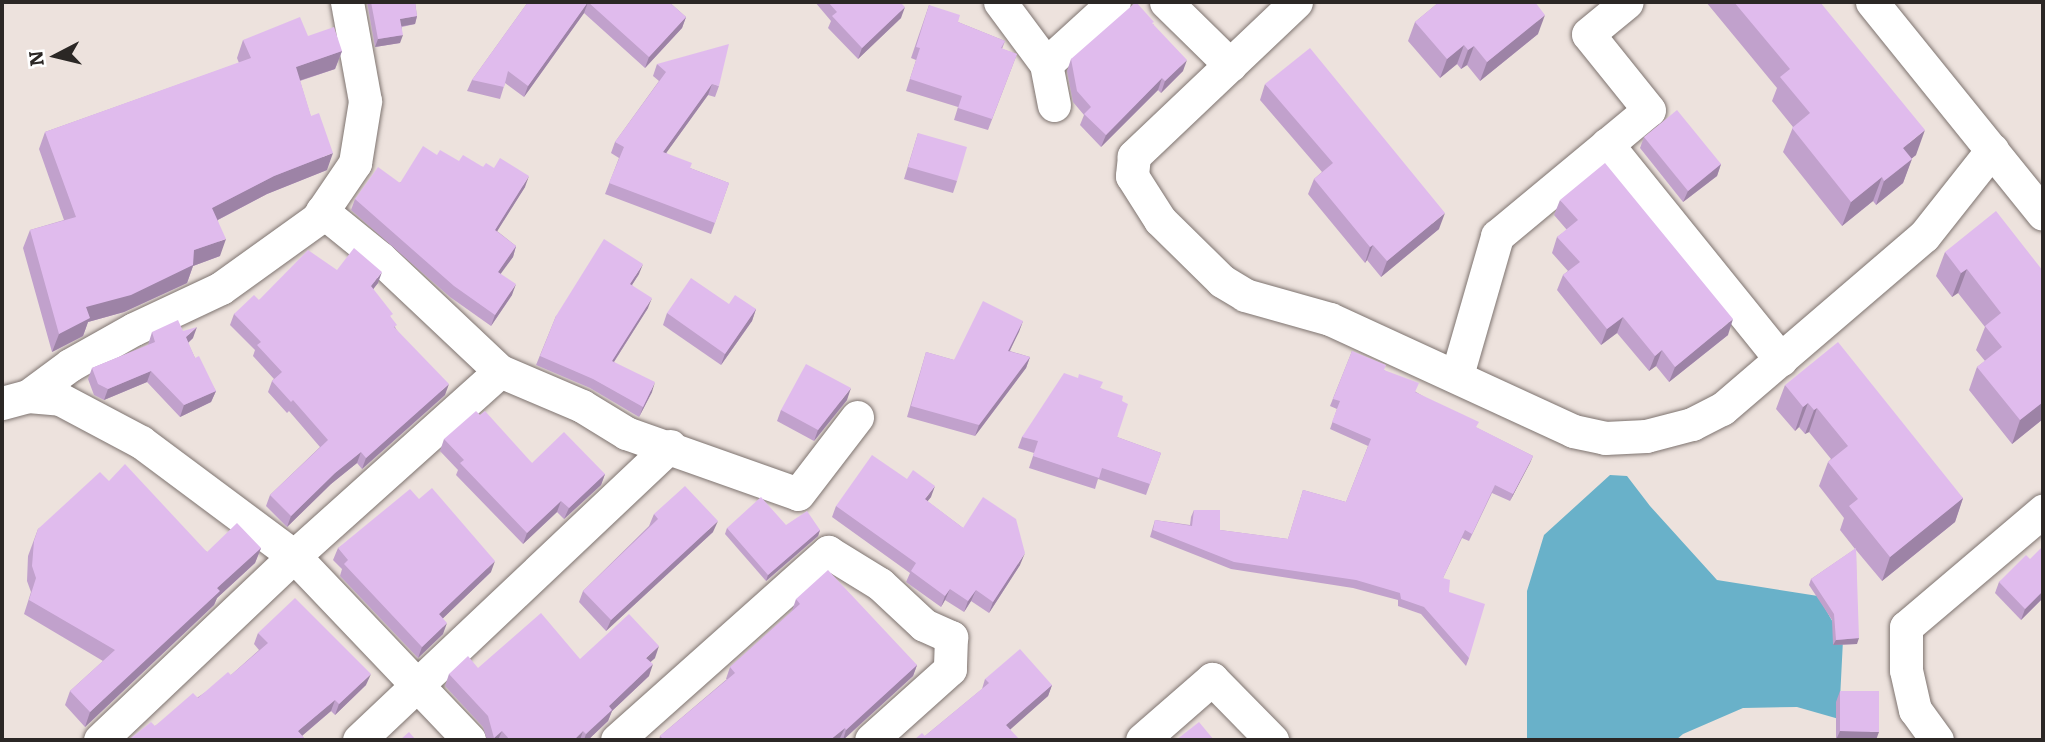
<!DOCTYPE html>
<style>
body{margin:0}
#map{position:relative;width:2045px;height:742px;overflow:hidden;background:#ede2dd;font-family:Literata,serif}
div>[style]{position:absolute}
.water>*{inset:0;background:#69b1c9}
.roads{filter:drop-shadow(0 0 2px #7e7470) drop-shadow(0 0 2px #7e7470)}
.minor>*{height:33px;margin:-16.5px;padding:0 16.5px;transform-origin:16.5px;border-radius:16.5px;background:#fff}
.wall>*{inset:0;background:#c1a1cc}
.shaded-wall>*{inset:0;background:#9d83a6}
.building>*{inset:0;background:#e0bbed}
span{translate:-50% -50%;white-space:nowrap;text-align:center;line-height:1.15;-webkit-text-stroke:7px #fff;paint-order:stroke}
.frame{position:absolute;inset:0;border:4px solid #2b2725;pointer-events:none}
.north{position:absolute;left:21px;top:21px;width:70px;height:70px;-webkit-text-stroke:5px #fff;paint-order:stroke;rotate:263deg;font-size:19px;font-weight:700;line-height:28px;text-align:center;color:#2b2725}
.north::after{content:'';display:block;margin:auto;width:24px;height:32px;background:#2b2725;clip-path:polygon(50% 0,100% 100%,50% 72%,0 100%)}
</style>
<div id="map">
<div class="water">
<i style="clip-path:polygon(1610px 475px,1627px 476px,1650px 506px,1717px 580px,1818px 596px,1843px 640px,1839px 719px,1797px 707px,1743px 708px,1683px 734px,1676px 740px,1527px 740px,1527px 591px,1544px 535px)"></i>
</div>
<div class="roads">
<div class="minor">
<i style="left:1000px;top:2px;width:77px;rotate:53.4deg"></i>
<i style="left:1166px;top:2px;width:90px;rotate:44.5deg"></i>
<i style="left:1296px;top:2px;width:224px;rotate:136.5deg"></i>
<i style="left:1134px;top:156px;width:20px;rotate:96deg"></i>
<i style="left:1132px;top:176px;width:52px;rotate:57.5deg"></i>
<i style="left:1160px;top:220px;width:87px;rotate:44.5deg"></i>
<i style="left:1222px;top:281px;width:27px;rotate:31deg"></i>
<i style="left:1245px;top:295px;width:88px;rotate:15.8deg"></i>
<i style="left:1330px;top:319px;width:268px;rotate:24.7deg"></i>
<i style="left:1573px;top:431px;width:33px;rotate:12deg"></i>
<i style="left:1605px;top:438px;width:41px;rotate:-2.8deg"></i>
<i style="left:1646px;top:436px;width:48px;rotate:-14.6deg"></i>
<i style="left:1692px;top:424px;width:34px;rotate:-27deg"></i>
<i style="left:1722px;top:409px;width:266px;rotate:-40.6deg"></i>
<i style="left:1924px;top:236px;width:110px;rotate:-51.7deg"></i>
<i style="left:1872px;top:2px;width:272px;rotate:51.1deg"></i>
<i style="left:1054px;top:105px;width:42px;rotate:-101deg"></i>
<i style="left:1046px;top:64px;width:92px;rotate:-42.4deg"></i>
<i style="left:1607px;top:144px;width:277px;rotate:51.1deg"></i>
<i style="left:322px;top:211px;width:75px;rotate:39deg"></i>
<i style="left:380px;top:258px;width:165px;rotate:43.3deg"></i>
<i style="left:500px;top:371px;width:89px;rotate:23.1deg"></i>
<i style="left:582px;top:406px;width:52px;rotate:31.5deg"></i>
<i style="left:626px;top:433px;width:182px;rotate:19.5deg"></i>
<i style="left:798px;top:494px;width:97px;rotate:-52.5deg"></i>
<i style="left:1457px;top:375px;width:145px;rotate:-73.9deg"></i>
<i style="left:1497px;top:236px;width:197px;rotate:-39.7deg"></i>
<i style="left:1649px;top:110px;width:97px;rotate:-128.8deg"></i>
<i style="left:1588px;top:34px;width:50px;rotate:-39.4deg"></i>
<i style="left:28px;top:396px;width:52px;rotate:-36.4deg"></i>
<i style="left:70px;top:365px;width:73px;rotate:-29.4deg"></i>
<i style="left:134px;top:329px;width:96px;rotate:-25.2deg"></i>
<i style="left:221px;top:288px;width:118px;rotate:-35.7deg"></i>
<i style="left:317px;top:219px;width:68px;rotate:-55.8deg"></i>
<i style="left:355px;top:163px;width:63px;rotate:-80.8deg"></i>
<i style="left:365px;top:101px;width:101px;rotate:-100.3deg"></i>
<i style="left:2px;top:403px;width:27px;rotate:-15deg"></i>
<i style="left:28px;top:396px;width:32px;rotate:5deg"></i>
<i style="left:60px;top:399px;width:92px;rotate:28deg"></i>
<i style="left:141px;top:442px;width:191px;rotate:36.7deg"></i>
<i style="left:294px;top:556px;width:254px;rotate:46.4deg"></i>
<i style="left:100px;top:740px;width:267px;rotate:-43.5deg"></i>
<i style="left:294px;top:556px;width:277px;rotate:-41.9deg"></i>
<i style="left:359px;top:740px;width:428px;rotate:-43.4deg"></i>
<i style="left:617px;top:740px;width:283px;rotate:-41.7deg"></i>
<i style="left:828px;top:552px;width:61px;rotate:31.6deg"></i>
<i style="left:880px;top:584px;width:60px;rotate:43deg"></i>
<i style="left:924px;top:625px;width:30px;rotate:24deg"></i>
<i style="left:951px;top:637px;width:32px;rotate:92deg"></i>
<i style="left:950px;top:669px;width:106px;rotate:138.1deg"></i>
<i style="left:1142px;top:740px;width:93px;rotate:-41.1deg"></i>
<i style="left:1212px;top:679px;width:86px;rotate:45.5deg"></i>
<i style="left:1937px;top:740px;width:37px;rotate:-126deg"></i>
<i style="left:1915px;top:710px;width:41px;rotate:-102.7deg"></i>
<i style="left:1906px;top:670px;width:43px;rotate:-90deg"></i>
<i style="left:1906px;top:627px;width:180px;rotate:-40.3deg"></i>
</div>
</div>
<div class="wall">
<i style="clip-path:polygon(367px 2px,415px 2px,417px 16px,415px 24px,402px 27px,400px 43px,375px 47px)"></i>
<i style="clip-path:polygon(528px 2px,669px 2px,686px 17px,682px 28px,645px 68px,584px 13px,524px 97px,505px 83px,500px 99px,467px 91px,472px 80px)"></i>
<i style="clip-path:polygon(815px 2px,900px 2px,901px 18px,858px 59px,828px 28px,831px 21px)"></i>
<i style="clip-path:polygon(1437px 2px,1535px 2px,1538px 34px,1480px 81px,1467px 65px,1461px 69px,1457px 64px,1440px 78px,1408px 41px,1415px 22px,1438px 3px)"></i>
<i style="clip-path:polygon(1706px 2px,1820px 2px,1916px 155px,1912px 158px,1903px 183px,1876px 205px,1873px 201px,1842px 226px,1783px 152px,1793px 127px,1772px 101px,1777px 88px)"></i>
<i style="clip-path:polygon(929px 5px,958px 22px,1005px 41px,1002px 49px,1017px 54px,988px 130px,954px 120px,958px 107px,906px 91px,916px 60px,911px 58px)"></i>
<i style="clip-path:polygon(1153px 24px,1183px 71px,1161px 93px,1158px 90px,1101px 147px,1080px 125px,1084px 115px,1073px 102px,1067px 71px,1071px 59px)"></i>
<i style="clip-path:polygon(308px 36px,342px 51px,335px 69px,300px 81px,327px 170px,267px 194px,218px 220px,220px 256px,193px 266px,187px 283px,124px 312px,88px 322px,83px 336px,52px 352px,23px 248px,30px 230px,64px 220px,39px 149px,45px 132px,239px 63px,237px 58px,243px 40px)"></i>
<i style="clip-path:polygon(657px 64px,719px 86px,715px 97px,708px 95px,666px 153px,690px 168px,729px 183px,711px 234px,605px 194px,619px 158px,611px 153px,615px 142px,659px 81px,653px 76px)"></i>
<i style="clip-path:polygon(1265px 84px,1439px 229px,1381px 277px,1367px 260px,1365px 263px,1308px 194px,1314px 179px,1322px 172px,1260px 100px)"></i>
<i style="clip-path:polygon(918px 133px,957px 181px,953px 193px,904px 179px)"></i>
<i style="clip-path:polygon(1644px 137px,1721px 164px,1717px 176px,1683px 202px,1640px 148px)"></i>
<i style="clip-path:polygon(459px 161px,483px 167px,525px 187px,497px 231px,516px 246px,513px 257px,500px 273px,512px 295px,491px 326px,450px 297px,351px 210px,355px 199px)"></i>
<i style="clip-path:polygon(1560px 200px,1728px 335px,1669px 382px,1656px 366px,1649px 371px,1617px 333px,1601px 345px,1557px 290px,1563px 275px,1568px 271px,1552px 253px,1557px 237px,1567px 230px,1554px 215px)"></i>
<i style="clip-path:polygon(1945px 252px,2043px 271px,2043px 419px,2012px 444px,1969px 390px,1977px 367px,1985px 361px,1976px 350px,1985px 327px,1958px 293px,1952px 297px,1936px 276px)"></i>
<i style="clip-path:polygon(337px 270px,378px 283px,373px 289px,391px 318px,396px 329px,445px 395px,362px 469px,357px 463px,331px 484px,287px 527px,266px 506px,270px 495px,320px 447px,289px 411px,287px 413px,268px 392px,272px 381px,274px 379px,253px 356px,255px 350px,230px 325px,234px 314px,259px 300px)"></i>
<i style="clip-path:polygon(639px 274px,632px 285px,648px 308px,614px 362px,652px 392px,639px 417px,590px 388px,536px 365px,556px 316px)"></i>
<i style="clip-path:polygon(729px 304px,756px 309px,752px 321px,721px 365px,663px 325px,667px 313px)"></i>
<i style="clip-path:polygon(1023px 321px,1010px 351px,1030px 357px,1026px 368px,975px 436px,907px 417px,926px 352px,954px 360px)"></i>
<i style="clip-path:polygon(183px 331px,193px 338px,188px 343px,195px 358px,216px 391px,211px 402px,180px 417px,147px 382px,104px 400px,94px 395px,88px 379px,92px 368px,148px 345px,152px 332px)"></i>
<i style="clip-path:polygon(1352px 351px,1384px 370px,1416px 392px,1477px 428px,1533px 456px,1510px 501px,1492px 493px,1469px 541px,1462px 538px,1443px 578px,1469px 658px,1466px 666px,1421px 614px,1398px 606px,1398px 600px,1353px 588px,1231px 569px,1150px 537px,1155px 520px,1190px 525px,1191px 517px,1194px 510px,1220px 530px,1288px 539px,1303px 490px,1346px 502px,1368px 446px,1330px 429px,1337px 409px,1330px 406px)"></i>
<i style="clip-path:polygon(1078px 378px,1100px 388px,1122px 401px,1117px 437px,1161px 453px,1146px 495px,1098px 479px,1095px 489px,1029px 468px,1034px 453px,1018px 448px,1022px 437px)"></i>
<i style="clip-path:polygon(1785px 385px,1963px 498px,1955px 522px,1882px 581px,1856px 550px,1857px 644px,1833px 645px,1832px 620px,1809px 585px,1811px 579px,1855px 549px,1840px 530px,1844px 518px,1819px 486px,1828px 462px,1831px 459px,1809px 432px,1805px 434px,1799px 427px,1795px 431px,1776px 409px)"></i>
<i style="clip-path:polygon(847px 400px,814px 441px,777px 421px,781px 410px)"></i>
<i style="clip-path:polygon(444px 439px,532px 463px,605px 474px,601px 485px,564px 519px,557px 512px,523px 544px,456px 475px,458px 470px,440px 451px)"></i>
<i style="clip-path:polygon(109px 481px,207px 552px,261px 548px,255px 563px,217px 598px,214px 605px,85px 727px,65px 705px,70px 691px,103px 661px,24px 614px,31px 592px,27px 581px,28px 556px,38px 529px)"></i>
<i style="clip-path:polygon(931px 497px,927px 501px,963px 528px,1020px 565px,989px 613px,971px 601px,964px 612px,945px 600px,941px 607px,906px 582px,910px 573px,832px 517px,836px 506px)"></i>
<i style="clip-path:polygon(419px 499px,491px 572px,443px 618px,443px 634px,418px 658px,340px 576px,342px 569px,333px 560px,338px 548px)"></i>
<i style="clip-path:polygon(654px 514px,713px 532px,606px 631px,579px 602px,583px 591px,649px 526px)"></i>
<i style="clip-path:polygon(786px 525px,820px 530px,818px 536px,766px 581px,725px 534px,727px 528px)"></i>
<i style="clip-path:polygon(2030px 559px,2043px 598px,2021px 620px,1995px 593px,1999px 582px)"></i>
<i style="clip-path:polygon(796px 599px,917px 665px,913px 676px,843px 740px,841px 739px,839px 740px,659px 740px,660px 736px,727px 679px,726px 679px,730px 667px,792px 611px)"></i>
<i style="clip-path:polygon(258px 633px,366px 685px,335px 715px,331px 711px,302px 736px,306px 740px,130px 740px,131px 738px,155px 726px,231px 675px,259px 650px,254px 644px)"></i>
<i style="clip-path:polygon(655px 658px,650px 662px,649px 676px,612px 711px,608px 721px,588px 740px,487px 740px,483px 727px,445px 686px,449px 674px,478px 668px,580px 659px)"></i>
<i style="clip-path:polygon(985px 679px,1052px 685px,1048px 696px,1010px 729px,925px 736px,982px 689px)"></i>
<i style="clip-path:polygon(1840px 691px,1876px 740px,1836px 740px,1836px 702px)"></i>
</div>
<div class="shaded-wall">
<i style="clip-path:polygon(588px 2px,584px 13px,524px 97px,528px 86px)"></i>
<i style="clip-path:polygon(905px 7px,901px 18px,858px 59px,862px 48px)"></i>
<i style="clip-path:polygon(1545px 15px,1538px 34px,1480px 81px,1487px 62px)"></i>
<i style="clip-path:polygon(417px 16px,415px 24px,397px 27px,400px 19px)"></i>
<i style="clip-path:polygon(686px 17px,682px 28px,645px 68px,649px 57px)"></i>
<i style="clip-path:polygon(403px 35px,400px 43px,375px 47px,378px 39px)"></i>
<i style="clip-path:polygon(1464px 45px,1457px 64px,1440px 78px,1447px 59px)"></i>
<i style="clip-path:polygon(1474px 46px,1467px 65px,1461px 69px,1468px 50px)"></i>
<i style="clip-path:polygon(342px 51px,335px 69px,289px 84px,296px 67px)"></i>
<i style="clip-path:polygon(1187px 60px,1183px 71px,1161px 93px,1165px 81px)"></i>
<i style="clip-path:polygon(1162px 78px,1158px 90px,1101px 147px,1106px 135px)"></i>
<i style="clip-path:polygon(712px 84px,708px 95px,659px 163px,663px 152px)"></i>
<i style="clip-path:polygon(1925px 130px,1916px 155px,1895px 172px,1903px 148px)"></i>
<i style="clip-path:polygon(333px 153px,327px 170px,267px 194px,206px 226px,212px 208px,274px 176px)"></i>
<i style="clip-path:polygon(1912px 159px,1903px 183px,1876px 205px,1884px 181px)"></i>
<i style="clip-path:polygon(1721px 164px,1717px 176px,1683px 202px,1688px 191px)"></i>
<i style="clip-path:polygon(529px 176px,525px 187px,491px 241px,495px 230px)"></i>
<i style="clip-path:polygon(1882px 177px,1873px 201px,1842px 226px,1851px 202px)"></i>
<i style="clip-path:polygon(1445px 213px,1439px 229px,1381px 277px,1387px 261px)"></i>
<i style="clip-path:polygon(226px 239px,220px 256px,193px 266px,187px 283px,124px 312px,88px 322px,83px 336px,52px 352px,59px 334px,86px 307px,194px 250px)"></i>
<i style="clip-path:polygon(1373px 245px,1367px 260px,1365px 263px,1370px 247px)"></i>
<i style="clip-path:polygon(516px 246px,513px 257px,494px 283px,498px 272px)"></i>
<i style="clip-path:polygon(643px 264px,639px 274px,626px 294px,630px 284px)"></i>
<i style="clip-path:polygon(1967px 269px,1958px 293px,1952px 297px,1961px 273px)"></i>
<i style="clip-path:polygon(382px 272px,378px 283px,367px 297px,371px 286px)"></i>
<i style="clip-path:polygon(516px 284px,512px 295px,491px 326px,495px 315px)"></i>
<i style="clip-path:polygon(652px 298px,648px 308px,608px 371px,612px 361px)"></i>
<i style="clip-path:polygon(756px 309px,752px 321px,721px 365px,725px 354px)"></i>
<i style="clip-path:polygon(1623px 317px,1617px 333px,1601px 345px,1607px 329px)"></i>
<i style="clip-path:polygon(1733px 319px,1728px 335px,1669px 382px,1675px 367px)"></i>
<i style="clip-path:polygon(1023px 321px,1019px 332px,1004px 362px,1008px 351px)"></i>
<i style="clip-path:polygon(197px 327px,193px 338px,181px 349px,186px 337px)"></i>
<i style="clip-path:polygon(1662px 350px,1656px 366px,1649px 371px,1655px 356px)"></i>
<i style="clip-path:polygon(1030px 357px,1026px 368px,975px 436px,979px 425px)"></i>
<i style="clip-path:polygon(151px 371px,147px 382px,104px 400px,108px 389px)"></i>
<i style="clip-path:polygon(655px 382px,652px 392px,639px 417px,643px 407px)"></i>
<i style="clip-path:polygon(449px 384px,445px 395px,362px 469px,366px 458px)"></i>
<i style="clip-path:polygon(851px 388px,847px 400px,814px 441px,818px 430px)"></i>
<i style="clip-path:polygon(216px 391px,211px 402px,180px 417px,184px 405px)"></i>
<i style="clip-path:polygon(2043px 402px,2043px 419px,2012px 444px,2020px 420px)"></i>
<i style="clip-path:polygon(1808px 403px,1799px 427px,1795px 431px,1803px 407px)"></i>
<i style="clip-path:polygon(1817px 408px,1809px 432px,1805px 434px,1814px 410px)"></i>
<i style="clip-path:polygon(361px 452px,357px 463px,331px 484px,287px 527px,291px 516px,335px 473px)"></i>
<i style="clip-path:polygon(1533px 456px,1530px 463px,1510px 501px,1513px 494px)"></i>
<i style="clip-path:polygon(605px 474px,601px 485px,564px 519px,569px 508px)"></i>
<i style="clip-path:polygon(935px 486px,931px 497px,920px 511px,925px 499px)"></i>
<i style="clip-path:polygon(1963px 498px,1955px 522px,1882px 581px,1890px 557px)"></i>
<i style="clip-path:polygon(561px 501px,557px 512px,523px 544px,527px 533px)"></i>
<i style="clip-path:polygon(718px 521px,713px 532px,606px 631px,611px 620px)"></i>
<i style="clip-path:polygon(820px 530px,818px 536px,766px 581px,768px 575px)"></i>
<i style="clip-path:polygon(261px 548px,255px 563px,217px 598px,214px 605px,85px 727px,90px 712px,217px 588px)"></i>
<i style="clip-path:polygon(1025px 553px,1020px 565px,989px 613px,993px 602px)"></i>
<i style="clip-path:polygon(495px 561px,491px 572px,435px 626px,439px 614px)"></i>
<i style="clip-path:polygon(950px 589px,945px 600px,941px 607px,945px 596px)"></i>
<i style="clip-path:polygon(976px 590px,971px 601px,964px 612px,968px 601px)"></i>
<i style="clip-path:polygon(2043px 591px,2043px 598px,2021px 620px,2025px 609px)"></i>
<i style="clip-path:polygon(447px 623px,443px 634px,418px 658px,422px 647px)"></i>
<i style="clip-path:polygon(1859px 638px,1857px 644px,1833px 645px,1836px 640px)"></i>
<i style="clip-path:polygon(659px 646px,655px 658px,642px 670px,646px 658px)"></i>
<i style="clip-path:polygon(653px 664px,649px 676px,612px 711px,608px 721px,588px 740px,584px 740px,586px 734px,609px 706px)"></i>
<i style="clip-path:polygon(917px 665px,913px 676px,843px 740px,846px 730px)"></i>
<i style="clip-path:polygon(371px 674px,366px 685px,335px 715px,339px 704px)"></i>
<i style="clip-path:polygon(1052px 685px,1048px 696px,1003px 736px,1006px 725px)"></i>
<i style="clip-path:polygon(335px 700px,331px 711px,297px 740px,298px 731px)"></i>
<i style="clip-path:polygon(845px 728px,839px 740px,830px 740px)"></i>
<i style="clip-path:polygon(502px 731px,498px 740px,493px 740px,494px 738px)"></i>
<i style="clip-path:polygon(583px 731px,580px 740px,574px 740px)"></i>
<i style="clip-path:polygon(1840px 731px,1879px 732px,1876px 740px,1836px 740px)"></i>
</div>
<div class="building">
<i style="clip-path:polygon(371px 2px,415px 2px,417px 16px,400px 19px,403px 35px,378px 39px)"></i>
<i style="clip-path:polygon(528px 2px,669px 2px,686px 17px,649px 57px,588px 2px,528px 86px,508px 71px,504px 87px,472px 80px)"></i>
<i style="clip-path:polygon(828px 2px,900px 2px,905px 7px,862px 48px,832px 16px,837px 12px)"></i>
<i style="clip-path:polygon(1136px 2px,1154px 22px,1152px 23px,1187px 60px,1165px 81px,1162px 78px,1106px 135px,1084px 114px,1091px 107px,1077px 91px,1071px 59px)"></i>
<i style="clip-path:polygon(1439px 2px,1535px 2px,1545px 15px,1487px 62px,1474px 46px,1468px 50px,1464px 45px,1447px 59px,1415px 22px)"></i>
<i style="clip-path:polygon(1734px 2px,1820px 2px,1925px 130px,1903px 148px,1912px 159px,1884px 181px,1882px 177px,1851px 202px,1792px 128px,1810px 113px,1780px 77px,1790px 69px)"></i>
<i style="clip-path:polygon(929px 5px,960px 15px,958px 22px,1005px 41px,1001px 48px,1017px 54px,992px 119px,958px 108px,962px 96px,910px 79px,920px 48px,916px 47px)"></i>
<i style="clip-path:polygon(300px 17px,308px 36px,334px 27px,342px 51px,296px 67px,311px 116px,319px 113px,333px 153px,274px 176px,212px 208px,226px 239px,194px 250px,193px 265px,131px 295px,86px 307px,90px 318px,59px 334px,30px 230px,76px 217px,45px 132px,251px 58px,243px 40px)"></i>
<i style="clip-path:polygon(729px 44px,719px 86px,712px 84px,663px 152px,692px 163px,690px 168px,729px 183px,715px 223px,609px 183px,624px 147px,615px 142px,666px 72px,657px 64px)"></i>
<i style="clip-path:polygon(1310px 48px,1445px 213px,1387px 261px,1373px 245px,1370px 247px,1314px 179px,1333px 163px,1265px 84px)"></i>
<i style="clip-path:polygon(1677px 110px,1721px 164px,1688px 191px,1644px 137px)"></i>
<i style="clip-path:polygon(918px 133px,967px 147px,957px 181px,908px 167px)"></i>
<i style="clip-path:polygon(423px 146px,437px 155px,440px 150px,459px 161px,463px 155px,483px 167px,486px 163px,494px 168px,500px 158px,529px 176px,495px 230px,516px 246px,498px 272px,516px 284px,495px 315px,454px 286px,355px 199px,378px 167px,400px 183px)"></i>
<i style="clip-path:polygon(1605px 163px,1733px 319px,1675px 367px,1662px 350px,1655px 356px,1623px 317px,1607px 329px,1563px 275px,1580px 262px,1557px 237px,1578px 220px,1560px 200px)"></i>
<i style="clip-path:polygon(1996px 211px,2043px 271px,2043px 402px,2020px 420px,1977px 367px,2002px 347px,1985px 326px,2001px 313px,1967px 269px,1961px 273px,1945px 252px)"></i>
<i style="clip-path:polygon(604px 239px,643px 264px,630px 284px,652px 298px,612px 361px,655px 382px,643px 407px,593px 379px,540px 356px,556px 316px)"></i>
<i style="clip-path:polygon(354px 248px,382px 272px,371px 286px,393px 314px,390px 316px,397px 325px,394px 327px,449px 384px,366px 458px,361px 452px,335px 473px,291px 516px,270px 495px,328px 440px,293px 400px,291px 402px,272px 381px,282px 372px,257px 345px,261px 342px,234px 314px,254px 295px,259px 300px,308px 250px,337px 270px)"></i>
<i style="clip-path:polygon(691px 278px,729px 304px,735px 295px,756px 309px,725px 354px,667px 313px)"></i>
<i style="clip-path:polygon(983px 301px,1023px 321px,1008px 351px,1030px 357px,979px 425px,911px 406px,926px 352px,954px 360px)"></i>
<i style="clip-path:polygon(178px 320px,183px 331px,197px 327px,186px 337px,195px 358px,199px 356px,216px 391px,184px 405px,151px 371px,108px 389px,98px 384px,92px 368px,155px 342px,152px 332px)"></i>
<i style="clip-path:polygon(1838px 342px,1963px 498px,1890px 557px,1849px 506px,1858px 499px,1828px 462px,1848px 446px,1817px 408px,1814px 410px,1808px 403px,1803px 407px,1785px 385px)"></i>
<i style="clip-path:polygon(1352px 351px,1386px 365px,1384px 370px,1419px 383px,1415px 392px,1479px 422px,1476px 427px,1533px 456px,1513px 494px,1495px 485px,1472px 534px,1465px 530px,1443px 578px,1450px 580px,1449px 592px,1485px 604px,1469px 658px,1424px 607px,1401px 599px,1400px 593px,1356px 580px,1234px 562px,1153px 530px,1155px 520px,1192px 526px,1194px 510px,1220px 510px,1220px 530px,1288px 539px,1303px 490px,1346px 502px,1371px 439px,1332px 422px,1340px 401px,1333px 399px)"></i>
<i style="clip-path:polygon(806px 364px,851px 388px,818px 430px,781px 410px)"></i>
<i style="clip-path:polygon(1064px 373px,1078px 378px,1079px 374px,1103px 382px,1100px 388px,1123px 396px,1122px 401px,1128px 404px,1117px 437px,1161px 453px,1150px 484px,1102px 468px,1099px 478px,1033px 456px,1038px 441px,1022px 437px)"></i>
<i style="clip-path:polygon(476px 411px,480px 415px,485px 411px,532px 463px,564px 432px,605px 474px,569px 508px,561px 501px,527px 533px,460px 463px,464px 460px,444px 439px)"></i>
<i style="clip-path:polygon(872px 455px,907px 479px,913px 470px,935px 486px,925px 499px,963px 528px,983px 497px,1016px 519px,1025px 553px,993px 602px,976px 590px,968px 601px,950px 589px,945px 596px,911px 571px,916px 563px,836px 506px)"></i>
<i style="clip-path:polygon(125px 464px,207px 552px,237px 523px,261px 548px,217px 588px,220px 591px,90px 712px,70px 691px,115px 650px,29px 600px,36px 578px,32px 566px,34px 541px,38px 529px,100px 472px,109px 481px)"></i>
<i style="clip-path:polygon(685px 486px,718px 521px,611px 620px,583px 591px,658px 519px,654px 514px)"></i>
<i style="clip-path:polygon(432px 488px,495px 561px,439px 614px,447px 623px,422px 647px,344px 564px,348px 560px,338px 548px,410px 489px,419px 499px)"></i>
<i style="clip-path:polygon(761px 497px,786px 525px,807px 511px,820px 530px,768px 575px,727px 528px)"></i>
<i style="clip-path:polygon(2043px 546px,2043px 591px,2025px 609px,1999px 582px,2026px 555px,2030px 559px)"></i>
<i style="clip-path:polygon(1856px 548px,1859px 638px,1836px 640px,1834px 614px,1811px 579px)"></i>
<i style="clip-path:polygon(828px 570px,917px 665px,846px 730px,845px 728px,830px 740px,664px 740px,660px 736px,735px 673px,730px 667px,800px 604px,796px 599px)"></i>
<i style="clip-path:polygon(295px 598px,371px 674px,339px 704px,335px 700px,298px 731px,306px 740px,133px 740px,131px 738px,151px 722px,155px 726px,193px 693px,198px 698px,228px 672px,231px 675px,268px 643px,258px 633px)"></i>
<i style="clip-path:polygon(541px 613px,580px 659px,629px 614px,659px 646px,646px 658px,653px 664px,609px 706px,612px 710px,586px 734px,583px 731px,574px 740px,510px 740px,502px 731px,494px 738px,488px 716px,449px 674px,468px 656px,478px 668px)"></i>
<i style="clip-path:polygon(1020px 649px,1052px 685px,1006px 725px,1020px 740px,914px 740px,922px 733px,925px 736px,989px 683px,985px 679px)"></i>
<i style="clip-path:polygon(1840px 691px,1879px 691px,1879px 732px,1840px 731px)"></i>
<i style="clip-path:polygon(1199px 722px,1214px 740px,1176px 740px)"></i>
<i style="clip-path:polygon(409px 732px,416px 740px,400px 740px)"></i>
</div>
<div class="frame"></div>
<div class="north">N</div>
</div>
